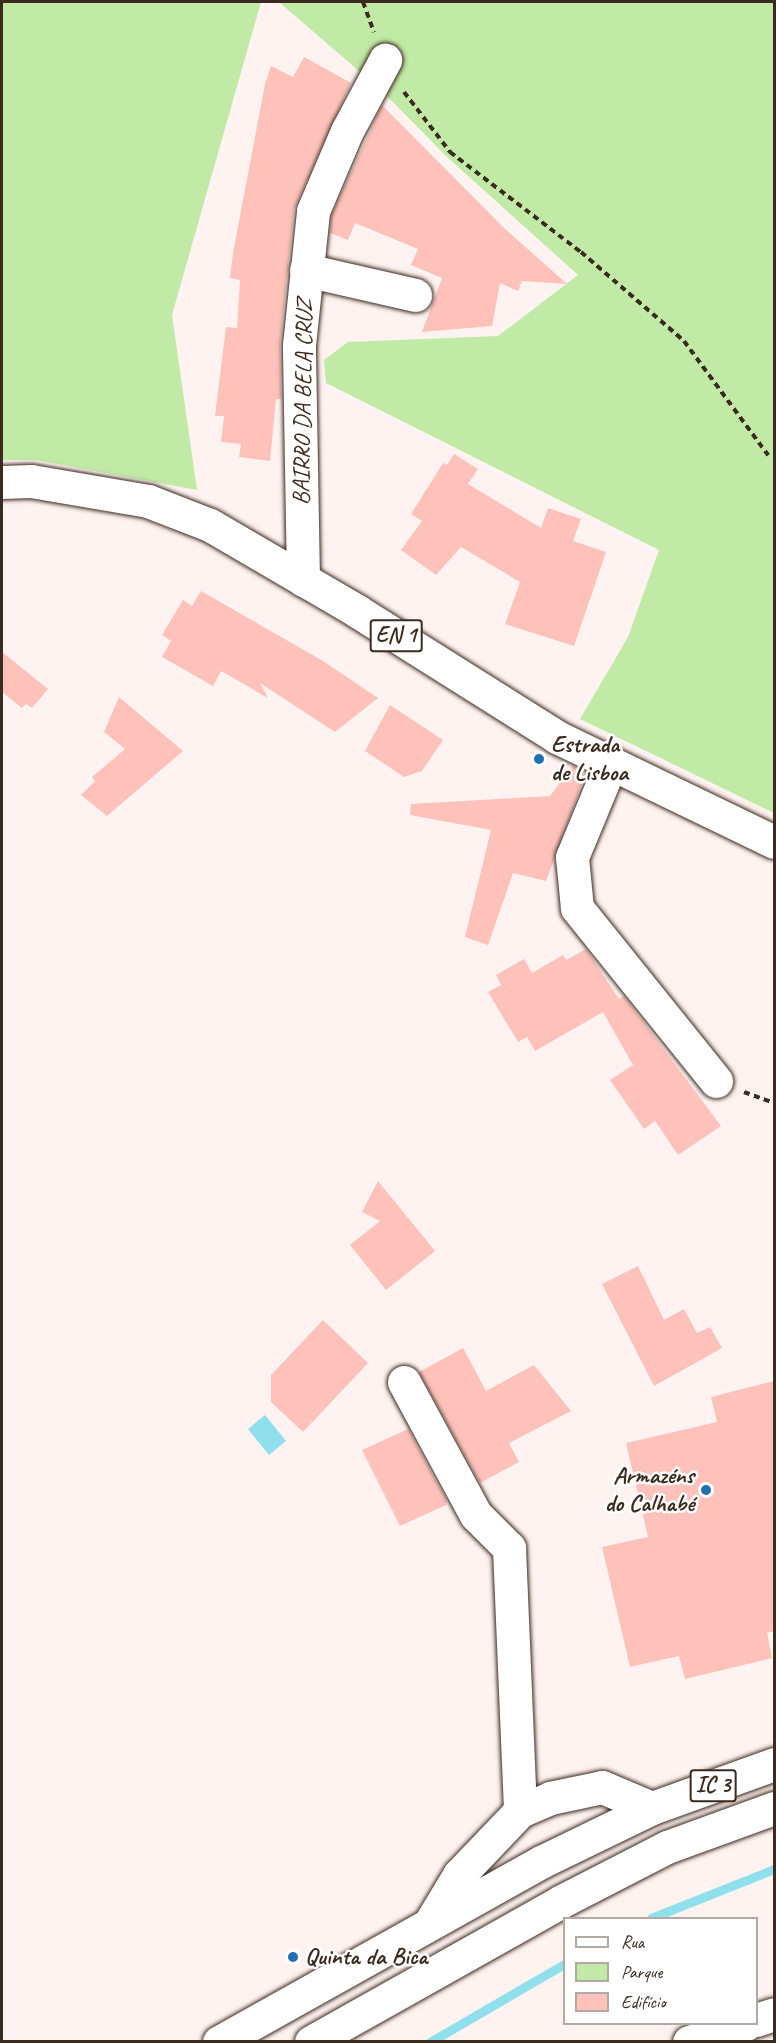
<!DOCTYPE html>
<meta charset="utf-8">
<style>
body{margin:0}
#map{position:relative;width:776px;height:2043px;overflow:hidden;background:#fff3f1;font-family:Caveat,sans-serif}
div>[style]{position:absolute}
.green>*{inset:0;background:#c0eaa6}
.water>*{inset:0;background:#8fdfec}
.stream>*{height:9px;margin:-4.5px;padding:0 4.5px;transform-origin:4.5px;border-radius:4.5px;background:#8fdfec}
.building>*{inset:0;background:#fec2bb}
.path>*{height:4px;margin-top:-2px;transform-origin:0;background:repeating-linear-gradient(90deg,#3b2a1e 0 6px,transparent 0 10.5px)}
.roads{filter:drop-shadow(0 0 2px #3b2a1e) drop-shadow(0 0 2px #3b2a1e)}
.minor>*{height:33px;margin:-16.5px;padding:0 16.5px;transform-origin:16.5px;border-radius:16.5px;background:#fff}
.major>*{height:33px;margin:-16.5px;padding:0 16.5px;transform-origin:16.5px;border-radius:16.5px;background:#fff}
.highway>*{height:33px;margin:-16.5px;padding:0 16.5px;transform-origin:16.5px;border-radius:16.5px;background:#fff}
.dots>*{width:16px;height:16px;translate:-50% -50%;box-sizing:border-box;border:3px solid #fff;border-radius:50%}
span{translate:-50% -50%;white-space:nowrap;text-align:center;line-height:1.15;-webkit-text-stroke:5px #fff;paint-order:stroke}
.shield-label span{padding:2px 4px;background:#fff;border:2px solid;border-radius:4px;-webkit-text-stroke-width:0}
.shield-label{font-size:22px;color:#3b2a1e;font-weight:700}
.street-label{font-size:24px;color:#3b2a1e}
.poi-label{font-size:24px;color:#3b2a1e;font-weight:700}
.left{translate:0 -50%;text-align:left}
.right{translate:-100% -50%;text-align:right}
.frame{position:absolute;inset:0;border:3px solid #3b2a1e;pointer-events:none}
.legend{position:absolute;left:563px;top:1917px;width:195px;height:108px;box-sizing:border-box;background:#fff;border:2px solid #b1aaa5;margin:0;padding:8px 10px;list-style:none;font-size:18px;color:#3b2a1e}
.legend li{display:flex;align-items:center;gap:12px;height:30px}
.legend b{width:30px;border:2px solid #b1aaa5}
</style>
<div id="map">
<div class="green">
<i style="clip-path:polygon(2px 2px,261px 2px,172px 315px,197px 490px,36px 460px,2px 460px)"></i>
<i style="clip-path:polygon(279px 2px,774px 2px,774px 813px,580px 719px,628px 637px,659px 550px,326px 383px,324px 360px,348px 342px,498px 336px,578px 275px,446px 156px,381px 90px)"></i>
</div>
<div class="water">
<i style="clip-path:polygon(265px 1415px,286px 1441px,269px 1455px,248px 1429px)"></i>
</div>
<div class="stream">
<i style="left:651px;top:1918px;width:132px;rotate:-21.7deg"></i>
<i style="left:430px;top:2042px;width:155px;rotate:-30.2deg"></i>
</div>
<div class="building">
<i style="clip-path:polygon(304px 57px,351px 83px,294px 209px,280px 343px,281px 399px,276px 399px,270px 461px,239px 457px,241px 444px,221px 442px,224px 416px,215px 416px,226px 327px,237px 328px,240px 280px,230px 278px,233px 253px,265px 84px,271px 66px,293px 77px)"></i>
<i style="clip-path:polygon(382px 105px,504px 228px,567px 284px,522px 281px,518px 291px,500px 283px,492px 326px,422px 332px,442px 278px,411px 265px,418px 249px,355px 223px,348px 240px,330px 233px,331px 216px)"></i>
<i style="clip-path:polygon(454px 454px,478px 469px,468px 484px,541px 528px,548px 508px,581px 519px,573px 541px,606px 552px,574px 646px,505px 624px,520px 582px,461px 547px,436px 575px,401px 550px,422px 521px,411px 514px,443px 463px,447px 465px)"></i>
<i style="clip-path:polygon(201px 591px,323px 661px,378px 698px,335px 732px,260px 683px,268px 698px,221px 671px,213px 686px,162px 657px,171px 641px,162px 635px,183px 600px,192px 606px)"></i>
<i style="clip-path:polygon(2px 652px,48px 689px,32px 708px,26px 704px,22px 708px,2px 692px)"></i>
<i style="clip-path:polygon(119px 697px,183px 751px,107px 816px,81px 795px,95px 781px,92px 777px,125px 749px,104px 732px)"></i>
<i style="clip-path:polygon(390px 705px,443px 740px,422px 771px,404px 777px,365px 751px)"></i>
<i style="clip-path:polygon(573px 766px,586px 772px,546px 881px,513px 873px,488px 945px,465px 937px,491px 830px,410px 815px,411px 804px,550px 796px)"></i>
<i style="clip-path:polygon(586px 949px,619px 999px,624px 996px,721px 1126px,678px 1155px,655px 1121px,644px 1129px,610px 1080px,633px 1065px,603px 1012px,535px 1051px,527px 1037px,518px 1042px,488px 992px,501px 985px,496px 975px,524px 959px,532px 973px,563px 955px,566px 960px)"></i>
<i style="clip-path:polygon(378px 1181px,435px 1251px,386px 1290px,350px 1245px,380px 1221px,362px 1212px)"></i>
<i style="clip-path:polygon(638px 1266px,664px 1320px,684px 1309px,697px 1333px,710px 1327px,722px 1348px,654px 1386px,602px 1284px)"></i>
<i style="clip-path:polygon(323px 1320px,368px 1363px,303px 1432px,271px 1402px,271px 1375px)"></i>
<i style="clip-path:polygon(463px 1348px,486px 1391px,534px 1365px,571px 1411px,509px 1443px,519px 1462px,480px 1483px,419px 1372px)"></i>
<i style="clip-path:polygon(774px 1381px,774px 1631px,767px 1633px,772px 1658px,685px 1679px,679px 1656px,630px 1667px,602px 1547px,648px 1537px,626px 1443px,717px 1422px,711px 1397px)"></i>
<i style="clip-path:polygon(408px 1429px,447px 1501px,446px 1505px,400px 1526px,362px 1450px)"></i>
</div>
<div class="path">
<i style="left:363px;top:2px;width:32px;rotate:70deg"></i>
<i style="left:404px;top:92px;width:76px;rotate:52.5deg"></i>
<i style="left:450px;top:152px;width:165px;rotate:37.4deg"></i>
<i style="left:581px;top:252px;width:136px;rotate:40.8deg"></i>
<i style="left:684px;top:341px;width:142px;rotate:53.6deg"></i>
<i style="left:744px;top:1092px;width:32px;rotate:20deg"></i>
</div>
<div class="roads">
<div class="minor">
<i style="left:306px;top:270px;width:112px;rotate:12.9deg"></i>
<i style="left:303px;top:580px;width:235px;rotate:-91deg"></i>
<i style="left:299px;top:345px;width:135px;rotate:-84deg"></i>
<i style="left:313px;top:211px;width:87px;rotate:-67deg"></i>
<i style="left:347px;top:131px;width:81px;rotate:-61.8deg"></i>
<i style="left:611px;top:763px;width:102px;rotate:112.5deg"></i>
<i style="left:572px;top:857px;width:51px;rotate:84.4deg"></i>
<i style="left:577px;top:908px;width:222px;rotate:51.2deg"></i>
<i style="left:404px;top:1382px;width:151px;rotate:61.6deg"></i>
<i style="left:476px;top:1515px;width:47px;rotate:45deg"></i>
<i style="left:509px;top:1548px;width:263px;rotate:87.6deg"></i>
<i style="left:430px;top:1923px;width:56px;rotate:-58.9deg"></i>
<i style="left:459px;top:1875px;width:88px;rotate:-46.4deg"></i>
<i style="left:520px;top:1811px;width:33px;rotate:-23deg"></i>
<i style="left:550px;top:1798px;width:53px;rotate:-11.9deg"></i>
<i style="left:602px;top:1787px;width:54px;rotate:22.8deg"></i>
<i style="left:756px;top:2020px;width:19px;rotate:-18deg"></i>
<i style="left:689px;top:2042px;width:60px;rotate:-17.5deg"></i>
</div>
<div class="major">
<i style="left:2px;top:482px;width:29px;rotate:-2deg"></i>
<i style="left:31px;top:481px;width:119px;rotate:9.7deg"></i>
<i style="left:148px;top:501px;width:66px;rotate:21.2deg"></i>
<i style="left:210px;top:525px;width:170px;rotate:30.3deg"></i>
<i style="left:357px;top:611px;width:236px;rotate:32.2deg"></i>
<i style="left:557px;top:737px;width:241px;rotate:25.8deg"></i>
</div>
<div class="highway">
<i style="left:219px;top:2042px;width:369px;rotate:-29.2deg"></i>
<i style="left:541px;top:1862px;width:123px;rotate:-25.9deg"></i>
<i style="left:652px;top:1808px;width:130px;rotate:-19.8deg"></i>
<i style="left:311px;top:2042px;width:286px;rotate:-29.3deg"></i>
<i style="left:560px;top:1902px;width:120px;rotate:-27.2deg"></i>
<i style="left:667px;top:1847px;width:114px;rotate:-20deg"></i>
</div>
</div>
<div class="dots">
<i style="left:539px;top:759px;background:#1f6fb2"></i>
<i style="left:706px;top:1490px;background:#1f6fb2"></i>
<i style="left:293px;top:1957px;background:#1f6fb2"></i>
</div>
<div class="shield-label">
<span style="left:396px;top:636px">EN 1</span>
<span style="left:713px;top:1786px">IC 3</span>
</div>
<div class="street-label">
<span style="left:303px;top:402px;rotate:-89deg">BAIRRO DA BELA CRUZ</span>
</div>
<div class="poi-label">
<span class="left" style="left:551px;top:759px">Estrada<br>de Lisboa</span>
<span class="right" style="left:694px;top:1490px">Armazéns<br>do Calhabé</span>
<span class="left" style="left:305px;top:1957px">Quinta da Bica</span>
</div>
<div class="frame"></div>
<ul class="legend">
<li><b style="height:8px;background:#fff"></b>Rua</li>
<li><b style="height:16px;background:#c0eaa6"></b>Parque</li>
<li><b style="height:16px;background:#fec2bb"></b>Edifício</li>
</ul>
</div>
